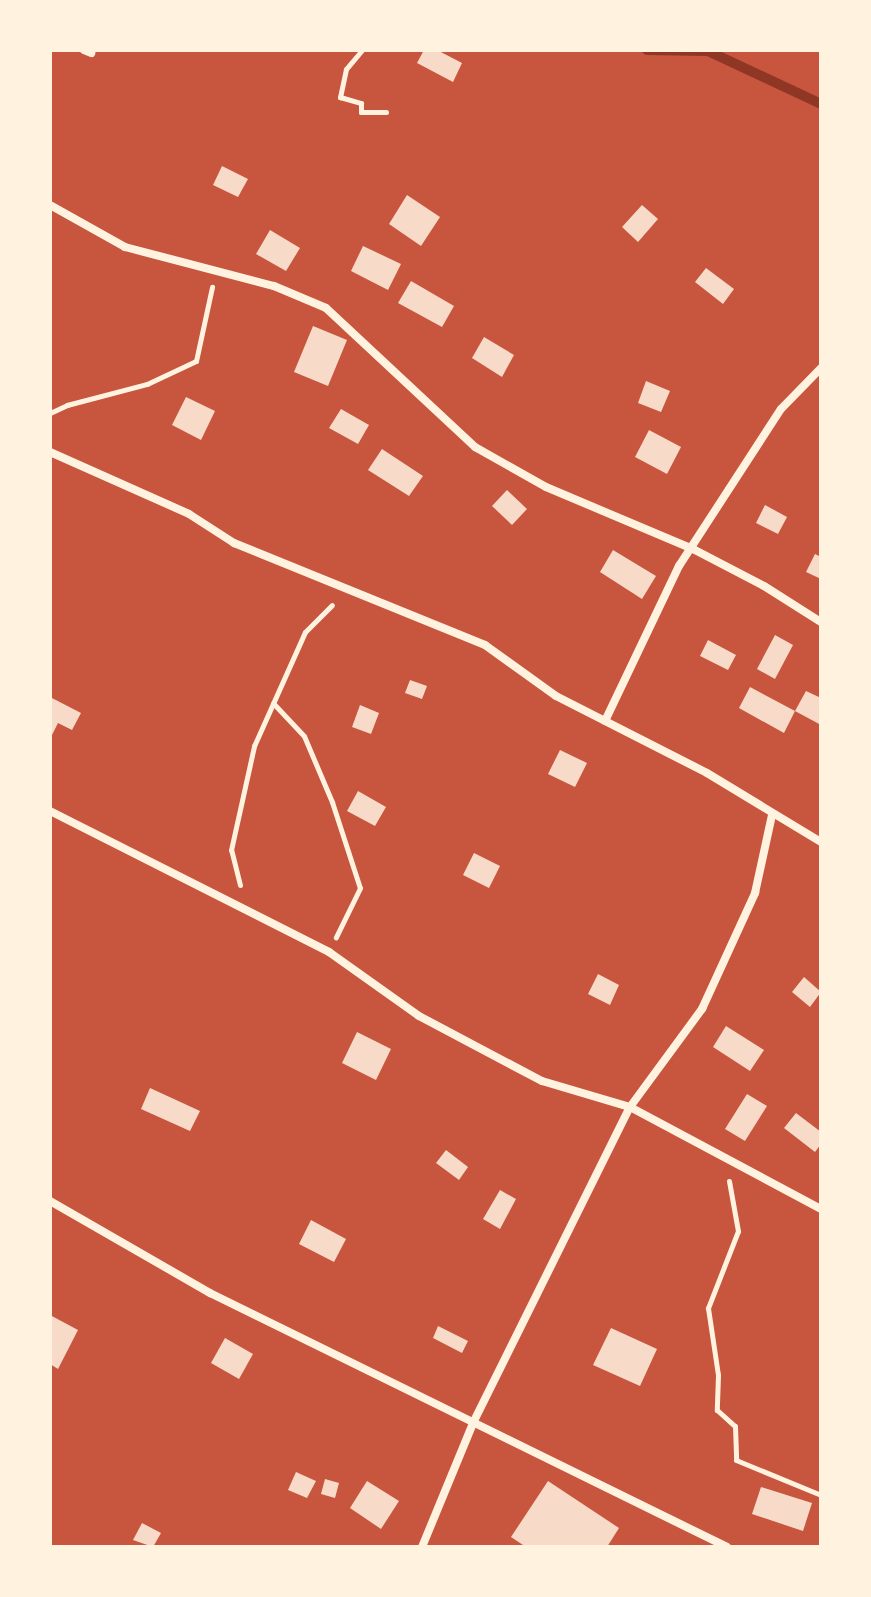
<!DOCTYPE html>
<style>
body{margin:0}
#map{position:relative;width:871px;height:1597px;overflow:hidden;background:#c8553d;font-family:"DejaVu Sans",sans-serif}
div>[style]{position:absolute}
.stream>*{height:10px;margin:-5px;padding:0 5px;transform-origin:5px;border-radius:5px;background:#8f3625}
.building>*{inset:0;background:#f7dbc8}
.path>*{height:5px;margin:-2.5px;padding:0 2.5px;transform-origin:2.5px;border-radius:2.5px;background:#fff3e0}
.minor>*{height:8px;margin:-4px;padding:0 4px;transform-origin:4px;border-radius:4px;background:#fff3e0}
span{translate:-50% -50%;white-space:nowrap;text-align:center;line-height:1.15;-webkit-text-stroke:6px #fff3e0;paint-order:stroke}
.frame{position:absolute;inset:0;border:52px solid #fff3e0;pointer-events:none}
</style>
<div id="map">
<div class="stream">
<i style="left:647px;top:50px;width:61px;rotate:0.9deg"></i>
<i style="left:708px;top:51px;width:125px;rotate:25.1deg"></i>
</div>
<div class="building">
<i style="clip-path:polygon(424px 50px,437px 50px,462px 63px,453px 82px,417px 63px)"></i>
<i style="clip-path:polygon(222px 166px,248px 179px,238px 197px,213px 185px)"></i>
<i style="clip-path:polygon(407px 195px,440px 217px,421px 246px,389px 224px)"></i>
<i style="clip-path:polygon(642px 205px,658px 219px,638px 242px,622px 227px)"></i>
<i style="clip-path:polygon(270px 230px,300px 248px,286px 271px,256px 254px)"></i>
<i style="clip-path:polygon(363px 246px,401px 264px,388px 290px,351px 271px)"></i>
<i style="clip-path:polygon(706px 268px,734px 289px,723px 304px,695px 282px)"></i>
<i style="clip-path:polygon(411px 281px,454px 306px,442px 327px,398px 303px)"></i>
<i style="clip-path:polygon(313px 326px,347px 340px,328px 386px,294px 372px)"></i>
<i style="clip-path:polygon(484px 337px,514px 355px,502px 377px,472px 358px)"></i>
<i style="clip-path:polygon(646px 381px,670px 391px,661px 412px,638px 403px)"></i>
<i style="clip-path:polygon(186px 397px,215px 411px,201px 440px,172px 425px)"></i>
<i style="clip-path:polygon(341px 409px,369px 425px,358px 444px,329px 428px)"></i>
<i style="clip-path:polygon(649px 430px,681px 447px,667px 474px,635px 457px)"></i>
<i style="clip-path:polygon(382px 449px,423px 476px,409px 496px,368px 470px)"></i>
<i style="clip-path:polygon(507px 490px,527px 509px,512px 525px,492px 506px)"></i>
<i style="clip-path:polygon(765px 505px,787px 517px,778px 534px,756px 523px)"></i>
<i style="clip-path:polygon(613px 550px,656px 576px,642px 599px,600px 572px)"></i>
<i style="clip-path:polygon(815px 554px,821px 557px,821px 579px,806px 572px)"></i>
<i style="clip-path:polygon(775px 635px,793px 645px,775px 679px,757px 669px)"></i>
<i style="clip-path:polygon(708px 640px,736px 655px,728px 670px,700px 656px)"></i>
<i style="clip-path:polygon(410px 680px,427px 686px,422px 699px,405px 693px)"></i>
<i style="clip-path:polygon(750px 687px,795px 711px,784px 733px,739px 708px)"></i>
<i style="clip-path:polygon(806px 691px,821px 698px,821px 725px,795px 711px)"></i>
<i style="clip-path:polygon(50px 697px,81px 713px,72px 730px,58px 723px,50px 739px)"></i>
<i style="clip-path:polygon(360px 705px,379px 713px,371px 734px,352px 727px)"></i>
<i style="clip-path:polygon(560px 750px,587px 763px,575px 787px,548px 774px)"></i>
<i style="clip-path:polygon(358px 791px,386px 807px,375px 826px,347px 811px)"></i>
<i style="clip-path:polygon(474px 853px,500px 866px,489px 888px,463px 875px)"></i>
<i style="clip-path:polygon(598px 974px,619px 985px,610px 1005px,588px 994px)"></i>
<i style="clip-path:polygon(804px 977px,821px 992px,810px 1007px,792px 992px)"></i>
<i style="clip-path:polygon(726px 1026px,764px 1050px,750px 1071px,713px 1047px)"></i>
<i style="clip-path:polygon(357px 1032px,391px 1049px,376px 1080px,342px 1063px)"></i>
<i style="clip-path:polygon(150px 1088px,200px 1111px,190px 1131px,141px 1109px)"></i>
<i style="clip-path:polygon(747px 1094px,767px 1106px,745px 1141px,725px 1129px)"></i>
<i style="clip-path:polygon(796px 1113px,821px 1132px,821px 1144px,815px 1152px,784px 1128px)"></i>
<i style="clip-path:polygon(446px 1150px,468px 1167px,459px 1180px,436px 1163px)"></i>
<i style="clip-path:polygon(500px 1190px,516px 1199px,500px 1229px,483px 1219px)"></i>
<i style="clip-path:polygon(311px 1220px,346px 1239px,334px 1262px,299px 1244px)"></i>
<i style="clip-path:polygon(50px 1315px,78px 1330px,58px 1369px,50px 1364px)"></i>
<i style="clip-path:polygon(438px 1326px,468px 1341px,462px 1353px,433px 1338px)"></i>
<i style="clip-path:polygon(611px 1328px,657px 1349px,640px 1386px,593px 1365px)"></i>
<i style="clip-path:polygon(225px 1338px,253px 1354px,239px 1379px,211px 1363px)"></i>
<i style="clip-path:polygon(296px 1472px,316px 1481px,307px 1498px,288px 1490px)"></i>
<i style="clip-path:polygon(325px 1479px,339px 1483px,335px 1498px,321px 1494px)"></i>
<i style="clip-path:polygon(367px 1481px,399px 1501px,381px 1529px,350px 1508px)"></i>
<i style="clip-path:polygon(548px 1481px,619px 1528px,607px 1547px,526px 1547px,511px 1537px)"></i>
<i style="clip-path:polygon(761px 1487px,812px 1503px,803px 1531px,752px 1514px)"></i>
<i style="clip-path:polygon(142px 1523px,161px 1533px,153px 1547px,133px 1540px)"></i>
</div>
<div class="path">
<i style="left:362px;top:50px;width:25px;rotate:130deg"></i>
<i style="left:346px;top:69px;width:29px;rotate:102deg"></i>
<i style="left:340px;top:97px;width:22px;rotate:16deg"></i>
<i style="left:361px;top:103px;width:9px;rotate:90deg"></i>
<i style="left:361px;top:112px;width:25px"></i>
<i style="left:50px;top:413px;width:19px;rotate:-25deg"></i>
<i style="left:67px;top:405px;width:83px;rotate:-14.7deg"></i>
<i style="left:147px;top:384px;width:54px;rotate:-25.1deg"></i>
<i style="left:196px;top:361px;width:76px;rotate:-77.8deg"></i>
<i style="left:273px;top:703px;width:45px;rotate:46.8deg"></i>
<i style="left:304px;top:736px;width:72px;rotate:67deg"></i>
<i style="left:332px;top:802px;width:90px;rotate:72deg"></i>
<i style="left:360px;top:888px;width:55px;rotate:116.1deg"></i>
<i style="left:240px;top:885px;width:36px;rotate:-104deg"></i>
<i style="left:231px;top:850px;width:107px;rotate:-77.5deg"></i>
<i style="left:254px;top:746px;width:125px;rotate:-65.9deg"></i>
<i style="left:305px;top:632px;width:38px;rotate:-45deg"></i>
<i style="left:729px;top:1181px;width:51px;rotate:79.8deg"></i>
<i style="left:738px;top:1231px;width:83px;rotate:111.3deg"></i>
<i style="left:708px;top:1308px;width:68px;rotate:81.5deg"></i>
<i style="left:718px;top:1375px;width:35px;rotate:92deg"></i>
<i style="left:717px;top:1410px;width:24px;rotate:42deg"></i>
<i style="left:735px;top:1426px;width:34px;rotate:88deg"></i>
<i style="left:736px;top:1460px;width:92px;rotate:22.4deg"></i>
</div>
<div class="minor">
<i style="left:84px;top:50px;width:8px;rotate:23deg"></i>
<i style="left:50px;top:205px;width:86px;rotate:29.2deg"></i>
<i style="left:125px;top:247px;width:154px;rotate:14.7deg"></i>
<i style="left:274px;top:286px;width:56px;rotate:22.9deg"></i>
<i style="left:326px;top:308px;width:204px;rotate:43deg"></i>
<i style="left:475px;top:447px;width:81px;rotate:29.4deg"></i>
<i style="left:546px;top:487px;width:160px;rotate:22.9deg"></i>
<i style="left:693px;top:549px;width:80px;rotate:27.5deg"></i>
<i style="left:764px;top:586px;width:67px;rotate:32.3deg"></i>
<i style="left:50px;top:452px;width:152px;rotate:24deg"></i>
<i style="left:189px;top:514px;width:54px;rotate:32.8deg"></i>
<i style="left:234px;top:543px;width:271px;rotate:22.1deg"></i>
<i style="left:485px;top:645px;width:87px;rotate:35.7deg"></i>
<i style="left:556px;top:696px;width:169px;rotate:27deg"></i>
<i style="left:707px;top:773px;width:133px;rotate:31.2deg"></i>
<i style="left:605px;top:721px;width:172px;rotate:-64.5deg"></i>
<i style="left:679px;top:566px;width:187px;rotate:-57deg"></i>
<i style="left:781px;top:409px;width:57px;rotate:-45.7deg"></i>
<i style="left:50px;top:811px;width:313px;rotate:26.8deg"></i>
<i style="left:329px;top:952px;width:110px;rotate:35.4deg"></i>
<i style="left:419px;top:1016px;width:139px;rotate:27.9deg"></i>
<i style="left:542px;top:1081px;width:92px;rotate:16.5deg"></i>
<i style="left:630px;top:1107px;width:217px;rotate:28.1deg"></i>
<i style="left:50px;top:1201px;width:185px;rotate:29.9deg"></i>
<i style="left:210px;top:1293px;width:576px;rotate:26.16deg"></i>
<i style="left:422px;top:1547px;width:134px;rotate:-67.6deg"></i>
<i style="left:473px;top:1423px;width:353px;rotate:-63.6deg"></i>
<i style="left:630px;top:1107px;width:122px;rotate:-53.7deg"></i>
<i style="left:702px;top:1009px;width:128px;rotate:-65.4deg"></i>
<i style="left:755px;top:893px;width:80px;rotate:-77.7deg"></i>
</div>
<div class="frame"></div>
</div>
